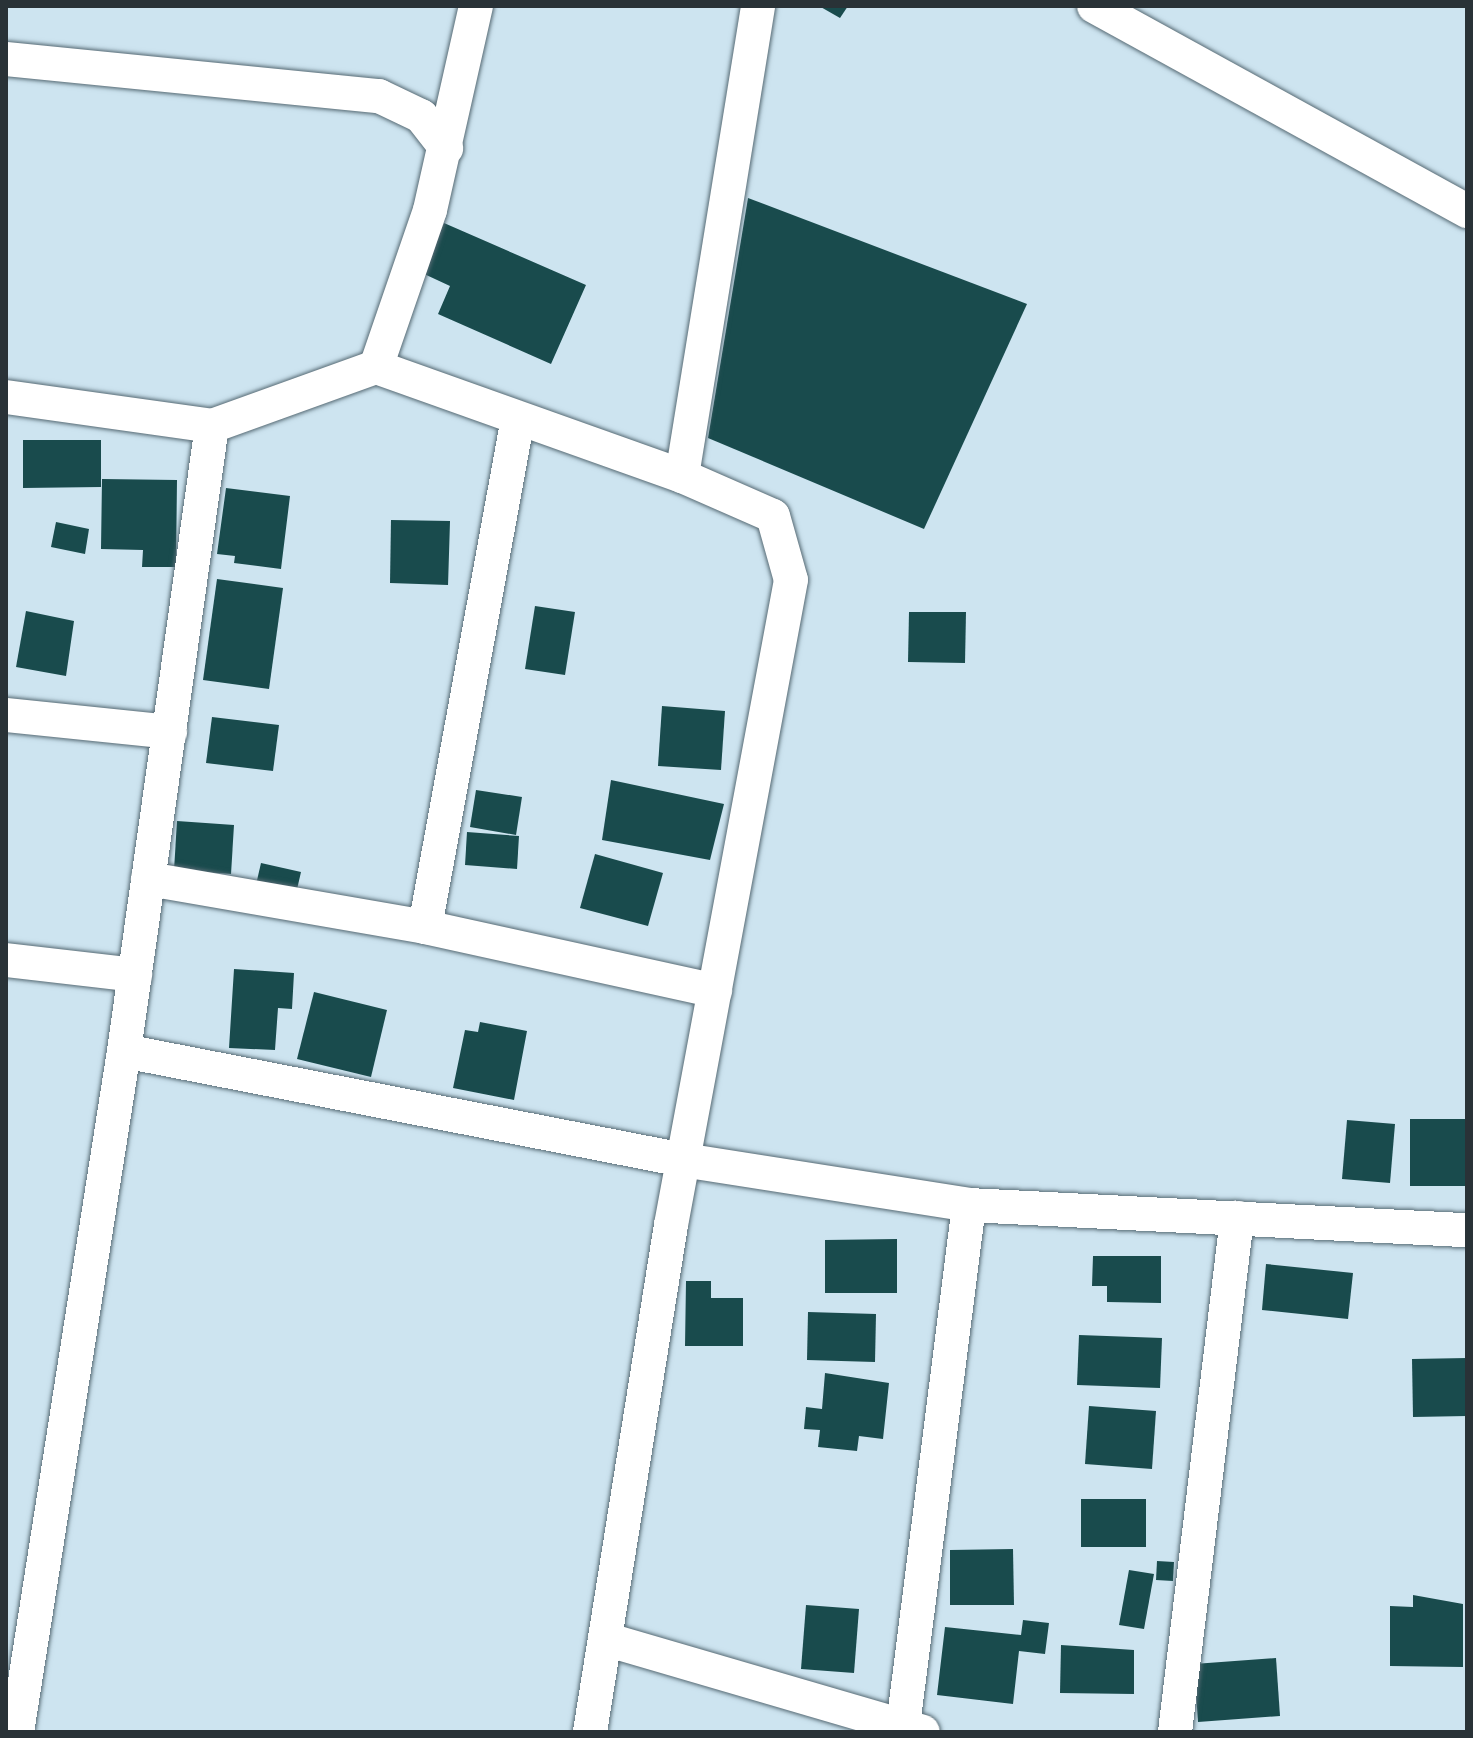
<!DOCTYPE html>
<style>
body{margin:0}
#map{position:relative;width:1473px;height:1738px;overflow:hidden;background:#cde4f0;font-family:Jost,sans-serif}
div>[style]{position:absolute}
.building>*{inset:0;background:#194b4d}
.roads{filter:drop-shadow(0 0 2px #566a74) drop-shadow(0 0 2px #566a74)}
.street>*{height:34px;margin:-17px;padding:0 17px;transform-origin:17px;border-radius:17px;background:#fff}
span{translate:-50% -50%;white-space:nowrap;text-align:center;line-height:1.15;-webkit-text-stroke:8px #daf1fd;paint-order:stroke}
.frame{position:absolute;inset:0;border:8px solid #293237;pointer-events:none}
</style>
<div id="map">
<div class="building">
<i style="clip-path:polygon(819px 6px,848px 6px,840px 18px)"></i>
<i style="clip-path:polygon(748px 198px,1027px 304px,924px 529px,708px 438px)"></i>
<i style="clip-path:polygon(444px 223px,586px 285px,551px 364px,438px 314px,450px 286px,422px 273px)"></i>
<i style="clip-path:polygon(23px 440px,101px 440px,101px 487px,23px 488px)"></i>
<i style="clip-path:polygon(102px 479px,177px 480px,176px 567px,142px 567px,143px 550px,101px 549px)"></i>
<i style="clip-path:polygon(226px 488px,290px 496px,281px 569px,234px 563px,235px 556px,217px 554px)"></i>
<i style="clip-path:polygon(391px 520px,450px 521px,448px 585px,390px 583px)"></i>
<i style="clip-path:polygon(56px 522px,89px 529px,85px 554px,51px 547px)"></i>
<i style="clip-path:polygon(217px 579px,283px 588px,269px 689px,203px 680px)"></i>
<i style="clip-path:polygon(535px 606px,575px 612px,565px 675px,525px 669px)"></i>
<i style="clip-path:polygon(26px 611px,74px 621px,66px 676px,16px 667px)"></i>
<i style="clip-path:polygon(909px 612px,966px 612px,965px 663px,908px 662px)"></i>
<i style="clip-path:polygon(662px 706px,725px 711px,721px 770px,658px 766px)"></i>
<i style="clip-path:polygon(212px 717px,279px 725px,273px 771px,206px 763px)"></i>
<i style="clip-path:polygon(611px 780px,724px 804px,710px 860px,602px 840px)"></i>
<i style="clip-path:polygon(476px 790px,522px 797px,516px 835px,470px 827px)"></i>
<i style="clip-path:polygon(177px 821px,234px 825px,231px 874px,174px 870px)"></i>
<i style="clip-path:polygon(467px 832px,519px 836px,517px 869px,465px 865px)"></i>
<i style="clip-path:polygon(595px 854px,663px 873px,648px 926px,580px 908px)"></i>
<i style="clip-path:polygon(261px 863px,301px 872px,295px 898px,255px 889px)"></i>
<i style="clip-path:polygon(234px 969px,294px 973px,292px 1009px,278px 1008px,275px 1050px,229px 1048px)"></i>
<i style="clip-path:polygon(314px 992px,387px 1010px,371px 1077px,297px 1059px)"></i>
<i style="clip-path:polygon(480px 1022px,527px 1031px,514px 1100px,453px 1088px,465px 1030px,478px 1032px)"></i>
<i style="clip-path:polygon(1410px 1119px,1465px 1119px,1465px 1186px,1410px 1186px)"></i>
<i style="clip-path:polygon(1347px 1120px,1395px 1124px,1390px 1183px,1342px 1179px)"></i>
<i style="clip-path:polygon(897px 1239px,897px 1293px,825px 1293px,825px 1240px)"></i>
<i style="clip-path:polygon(1093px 1256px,1161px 1256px,1161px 1303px,1107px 1302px,1107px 1286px,1092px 1286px)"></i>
<i style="clip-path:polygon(1266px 1264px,1353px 1273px,1348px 1319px,1262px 1310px)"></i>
<i style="clip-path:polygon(686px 1281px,711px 1281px,711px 1298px,743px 1298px,743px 1346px,685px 1346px)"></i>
<i style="clip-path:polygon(808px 1312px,876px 1314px,875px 1362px,807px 1360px)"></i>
<i style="clip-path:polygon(1079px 1335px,1162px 1338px,1160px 1388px,1077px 1385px)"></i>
<i style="clip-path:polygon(1467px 1358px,1467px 1416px,1413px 1417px,1412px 1359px)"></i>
<i style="clip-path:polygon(825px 1373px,889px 1383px,883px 1439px,859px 1436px,857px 1451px,818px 1447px,820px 1430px,804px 1429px,806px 1407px,822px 1409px)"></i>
<i style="clip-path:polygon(1089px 1406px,1156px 1411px,1152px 1469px,1085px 1464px)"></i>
<i style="clip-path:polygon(1081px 1499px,1146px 1499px,1146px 1547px,1081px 1547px)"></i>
<i style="clip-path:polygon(1013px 1549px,1014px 1605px,950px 1605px,950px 1550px)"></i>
<i style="clip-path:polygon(1157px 1561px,1174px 1562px,1173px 1581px,1156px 1580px)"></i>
<i style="clip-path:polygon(1129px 1570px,1154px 1574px,1144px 1629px,1119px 1625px)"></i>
<i style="clip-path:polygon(1413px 1595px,1463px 1604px,1463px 1667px,1390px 1666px,1390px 1606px,1413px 1607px)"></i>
<i style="clip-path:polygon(806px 1605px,859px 1609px,854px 1673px,801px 1669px)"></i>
<i style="clip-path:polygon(1023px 1620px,1049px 1623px,1045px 1654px,1019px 1651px,1013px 1704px,937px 1695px,945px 1627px,1021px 1635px)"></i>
<i style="clip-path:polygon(1061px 1645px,1134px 1650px,1134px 1694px,1060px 1693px)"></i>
<i style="clip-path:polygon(1276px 1658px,1280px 1716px,1198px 1722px,1194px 1664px)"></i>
</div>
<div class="roads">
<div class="street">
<i style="left:1094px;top:6px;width:426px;rotate:28.8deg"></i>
<i style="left:6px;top:59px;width:375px;rotate:5.7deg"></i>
<i style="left:379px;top:96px;width:47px;rotate:25.5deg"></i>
<i style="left:421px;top:116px;width:41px;rotate:52deg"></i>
<i style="left:376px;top:367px;width:166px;rotate:-71deg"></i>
<i style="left:430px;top:210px;width:209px;rotate:-77.3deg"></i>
<i style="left:6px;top:397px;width:208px;rotate:8deg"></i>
<i style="left:212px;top:426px;width:174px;rotate:-19.8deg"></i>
<i style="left:376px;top:367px;width:325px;rotate:19.6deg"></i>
<i style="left:682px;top:476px;width:99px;rotate:23.7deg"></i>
<i style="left:773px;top:516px;width:66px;rotate:74.3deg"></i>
<i style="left:791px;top:580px;width:656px;rotate:100.54deg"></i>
<i style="left:671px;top:1225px;width:513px;rotate:99.08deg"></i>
<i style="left:682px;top:476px;width:476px;rotate:-80.8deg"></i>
<i style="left:6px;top:715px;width:165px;rotate:5.9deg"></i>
<i style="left:148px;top:879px;width:281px;rotate:9.8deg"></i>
<i style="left:425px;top:927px;width:297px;rotate:12.4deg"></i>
<i style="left:425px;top:927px;width:517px;rotate:-79.65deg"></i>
<i style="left:6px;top:960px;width:130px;rotate:6.6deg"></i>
<i style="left:124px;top:1051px;width:570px;rotate:11.03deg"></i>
<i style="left:683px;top:1160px;width:290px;rotate:8.9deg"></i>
<i style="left:969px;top:1205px;width:499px;rotate:2.9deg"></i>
<i style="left:605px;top:1639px;width:331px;rotate:16.3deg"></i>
<i style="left:903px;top:1726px;width:525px;rotate:-82.78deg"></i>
<i style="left:17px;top:1732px;width:689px;rotate:-81.07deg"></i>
<i style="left:124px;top:1051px;width:631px;rotate:-81.99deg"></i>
<i style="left:1175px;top:1732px;width:518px;rotate:-83.12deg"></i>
</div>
</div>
<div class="frame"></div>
</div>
